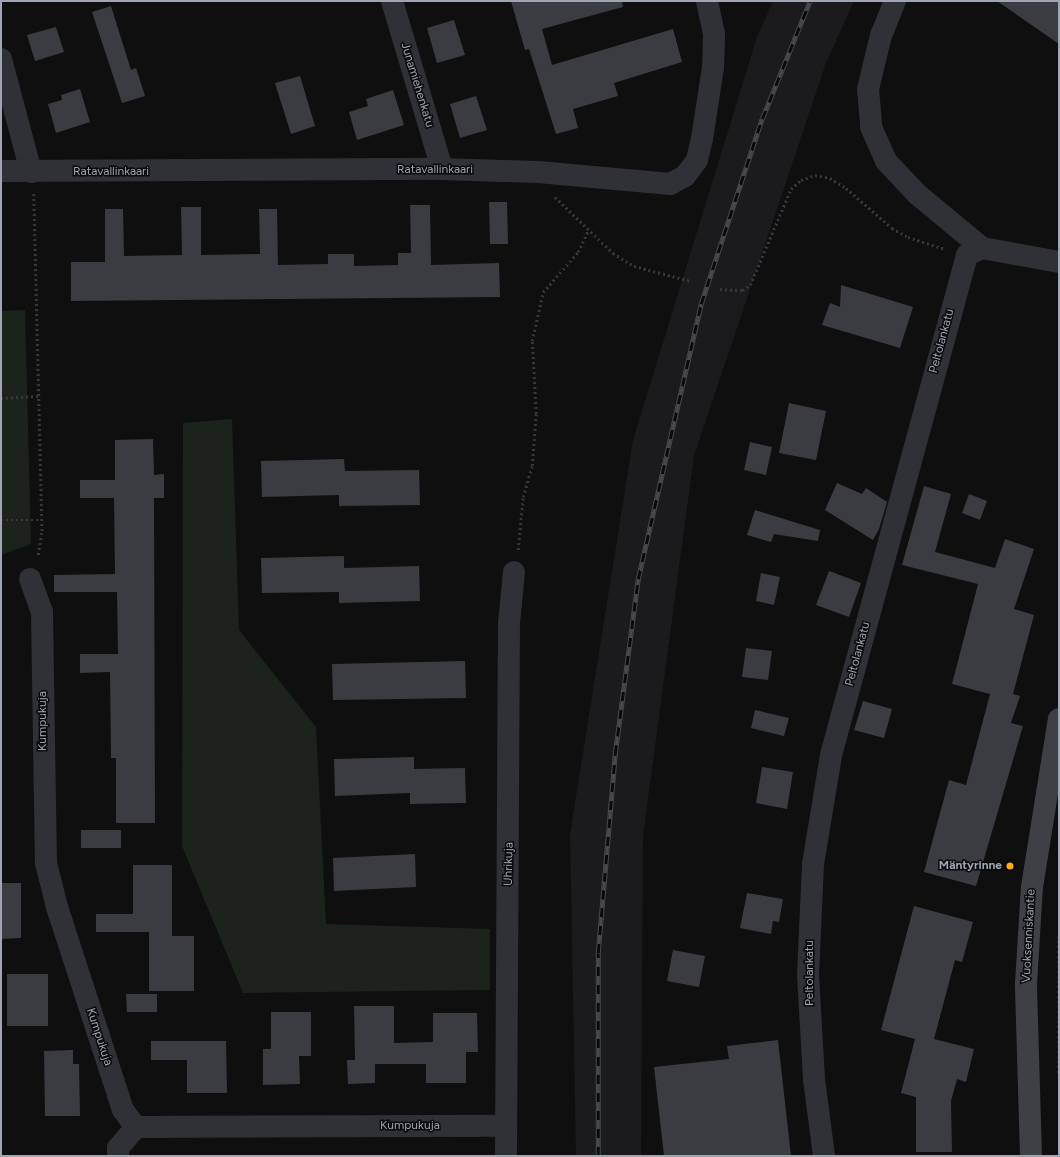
<!DOCTYPE html>
<meta charset="utf-8">
<style>
body{margin:0}
#map{position:relative;width:1060px;height:1157px;overflow:hidden;background:#0f0f10;font-family:Figtree,sans-serif}
div>[style]{position:absolute}
.built>*{inset:0;background:#1b1b1d}
.green>*{inset:0;background:#1b231c}
.building>*{inset:0;background:#3b3c41}
.path>*{height:2.5px;margin-top:-1.25px;transform-origin:0;background:repeating-linear-gradient(90deg,#36383d 0 2px,transparent 0 5px)}
.street>*{height:22px;margin:-11px;padding:0 11px;transform-origin:11px;border-radius:11px;background:#303136}
.secondary>*{height:22px;margin:-11px;padding:0 11px;transform-origin:11px;border-radius:11px;background:#3e4046}
.rail>*{height:4.5px;margin-top:-2.25px;transform-origin:0;background:repeating-linear-gradient(90deg,#0a0a0b 0 9px,#46494f 0 18px);box-sizing:border-box;border-block:1px solid #46494f}
.dots>*{width:11px;height:11px;translate:-50% -50%;box-sizing:border-box;border:2px solid #0a0a0b;border-radius:50%}
span{translate:-50% -50%;white-space:nowrap;text-align:center;line-height:1.15;-webkit-text-stroke:3px #0a0a0b;paint-order:stroke}
.street-label{font-size:12px;color:#9fa5b3}
.poi-label{font-size:12px;color:#9fa5b3;font-weight:700}
.right{translate:-100% -50%;text-align:right}
.frame{position:absolute;inset:0;border:2px solid #9fa5b3;pointer-events:none}
</style>
<div id="map">
<div class="built">
<i style="clip-path:polygon(773px 1px,854px 1px,826px 63px,694px 456px,643px 836px,641px 1156px,576px 1156px,570px 834px,633px 440px,757px 37px)"></i>
</div>
<div class="green">
<i style="clip-path:polygon(25px 310px,31px 544px,1px 555px,1px 311px)"></i>
<i style="clip-path:polygon(232px 419px,239px 630px,316px 727px,326px 924px,490px 929px,490px 990px,243px 993px,182px 846px,183px 423px)"></i>
</div>
<div class="building">
<i style="clip-path:polygon(511px 1px,622px 1px,623px 7px,542px 29px,552px 65px,673px 29px,682px 62px,614px 83px,618px 96px,573px 109px,578px 128px,556px 134px,529px 49px,525px 50px)"></i>
<i style="clip-path:polygon(997px 1px,1059px 1px,1059px 44px)"></i>
<i style="clip-path:polygon(111px 6px,131px 70px,136px 68px,145px 96px,122px 103px,92px 12px)"></i>
<i style="clip-path:polygon(454px 20px,465px 55px,437px 63px,427px 28px)"></i>
<i style="clip-path:polygon(56px 27px,64px 52px,35px 61px,27px 35px)"></i>
<i style="clip-path:polygon(300px 76px,315px 126px,291px 134px,275px 83px)"></i>
<i style="clip-path:polygon(80px 89px,90px 122px,56px 133px,48px 104px,62px 100px,61px 95px)"></i>
<i style="clip-path:polygon(393px 90px,404px 125px,357px 140px,349px 112px,368px 106px,366px 99px)"></i>
<i style="clip-path:polygon(476px 96px,487px 130px,460px 138px,450px 104px)"></i>
<i style="clip-path:polygon(489px 202px,507px 202px,508px 244px,490px 244px)"></i>
<i style="clip-path:polygon(410px 205px,430px 205px,431px 265px,499px 263px,500px 297px,71px 301px,71px 262px,105px 262px,105px 209px,123px 209px,124px 256px,182px 255px,181px 207px,201px 207px,201px 255px,260px 254px,259px 209px,277px 209px,278px 265px,328px 264px,328px 254px,354px 254px,354px 266px,398px 265px,398px 253px,411px 253px)"></i>
<i style="clip-path:polygon(841px 285px,913px 307px,900px 348px,822px 325px,830px 303px,840px 307px)"></i>
<i style="clip-path:polygon(789px 403px,826px 411px,816px 460px,779px 453px)"></i>
<i style="clip-path:polygon(153px 439px,154px 475px,164px 474px,164px 498px,154px 498px,155px 823px,116px 823px,116px 758px,111px 758px,110px 672px,80px 673px,80px 654px,118px 654px,117px 592px,54px 592px,54px 575px,115px 574px,114px 498px,80px 498px,80px 480px,115px 480px,115px 440px)"></i>
<i style="clip-path:polygon(750px 442px,772px 447px,766px 475px,744px 470px)"></i>
<i style="clip-path:polygon(344px 459px,345px 471px,419px 470px,420px 505px,339px 506px,339px 495px,262px 497px,261px 461px)"></i>
<i style="clip-path:polygon(837px 483px,862px 494px,866px 488px,887px 502px,879px 529px,873px 540px,825px 510px)"></i>
<i style="clip-path:polygon(924px 486px,951px 494px,935px 552px,995px 568px,1005px 539px,1034px 549px,1014px 609px,1034px 615px,1013px 694px,1020px 696px,1011px 723px,1023px 726px,976px 886px,924px 872px,949px 780px,966px 785px,990px 694px,952px 684px,978px 584px,902px 565px)"></i>
<i style="clip-path:polygon(969px 494px,987px 501px,980px 520px,962px 513px)"></i>
<i style="clip-path:polygon(755px 510px,820px 530px,818px 541px,774px 534px,771px 542px,747px 535px)"></i>
<i style="clip-path:polygon(344px 556px,344px 568px,419px 566px,420px 601px,339px 603px,339px 592px,262px 593px,261px 558px)"></i>
<i style="clip-path:polygon(829px 571px,861px 583px,849px 617px,816px 605px)"></i>
<i style="clip-path:polygon(761px 573px,780px 577px,774px 605px,756px 601px)"></i>
<i style="clip-path:polygon(746px 648px,772px 651px,768px 680px,742px 677px)"></i>
<i style="clip-path:polygon(465px 661px,466px 698px,333px 700px,332px 664px)"></i>
<i style="clip-path:polygon(863px 701px,892px 709px,884px 738px,854px 730px)"></i>
<i style="clip-path:polygon(755px 710px,789px 718px,784px 736px,751px 728px)"></i>
<i style="clip-path:polygon(414px 757px,414px 769px,465px 768px,466px 803px,410px 804px,410px 793px,335px 796px,334px 759px)"></i>
<i style="clip-path:polygon(762px 767px,793px 772px,787px 809px,756px 803px)"></i>
<i style="clip-path:polygon(81px 830px,121px 830px,121px 848px,81px 848px)"></i>
<i style="clip-path:polygon(415px 854px,416px 887px,334px 891px,333px 858px)"></i>
<i style="clip-path:polygon(133px 865px,172px 865px,172px 936px,194px 936px,194px 991px,149px 991px,149px 932px,96px 932px,96px 914px,133px 914px)"></i>
<i style="clip-path:polygon(1px 883px,21px 883px,21px 938px,1px 939px)"></i>
<i style="clip-path:polygon(747px 893px,783px 899px,779px 922px,773px 921px,771px 934px,740px 928px)"></i>
<i style="clip-path:polygon(914px 906px,973px 922px,962px 962px,955px 960px,934px 1039px,974px 1049px,966px 1082px,957px 1079px,951px 1101px,952px 1152px,916px 1152px,916px 1097px,901px 1093px,915px 1039px,881px 1030px)"></i>
<i style="clip-path:polygon(673px 950px,705px 956px,699px 987px,667px 981px)"></i>
<i style="clip-path:polygon(7px 974px,48px 974px,48px 1026px,7px 1026px)"></i>
<i style="clip-path:polygon(126px 994px,157px 994px,157px 1012px,127px 1012px)"></i>
<i style="clip-path:polygon(354px 1006px,394px 1006px,394px 1043px,433px 1042px,433px 1013px,477px 1013px,478px 1052px,466px 1052px,466px 1083px,426px 1083px,426px 1064px,375px 1064px,375px 1083px,348px 1084px,347px 1060px,355px 1060px)"></i>
<i style="clip-path:polygon(271px 1012px,311px 1012px,311px 1056px,299px 1056px,300px 1084px,263px 1085px,263px 1049px,271px 1049px)"></i>
<i style="clip-path:polygon(778px 1040px,791px 1156px,664px 1156px,654px 1067px,729px 1059px,727px 1046px)"></i>
<i style="clip-path:polygon(151px 1041px,226px 1041px,227px 1093px,187px 1093px,187px 1060px,151px 1060px)"></i>
<i style="clip-path:polygon(73px 1050px,73px 1064px,79px 1064px,80px 1116px,45px 1116px,44px 1051px)"></i>
</div>
<div class="path">
<i style="left:34px;top:194px;width:339px;rotate:88.6deg"></i>
<i style="left:42px;top:533px;width:25px;rotate:99deg"></i>
<i style="left:555px;top:197px;width:81px;rotate:44deg"></i>
<i style="left:613px;top:253px;width:25px;rotate:32deg"></i>
<i style="left:634px;top:266px;width:59px;rotate:14.7deg"></i>
<i style="left:720px;top:289px;width:22px;rotate:3deg"></i>
<i style="left:742px;top:290px;width:9px;rotate:-32deg"></i>
<i style="left:750px;top:285px;width:104px;rotate:-66.9deg"></i>
<i style="left:791px;top:189px;width:13px;rotate:-42deg"></i>
<i style="left:801px;top:180px;width:15px;rotate:-20deg"></i>
<i style="left:815px;top:175px;width:15px;rotate:11deg"></i>
<i style="left:830px;top:178px;width:19px;rotate:32deg"></i>
<i style="left:846px;top:188px;width:61px;rotate:41deg"></i>
<i style="left:892px;top:228px;width:18px;rotate:29deg"></i>
<i style="left:908px;top:237px;width:40px;rotate:18deg"></i>
<i style="left:1px;top:398px;width:38px;rotate:-3deg"></i>
<i style="left:1px;top:520px;width:40px"></i>
<i style="left:518px;top:550px;width:53px;rotate:-84.6deg"></i>
<i style="left:523px;top:497px;width:32px;rotate:-74deg"></i>
<i style="left:532px;top:466px;width:52px;rotate:-85.6deg"></i>
<i style="left:536px;top:414px;width:73px;rotate:-93.1deg"></i>
<i style="left:532px;top:341px;width:50px;rotate:-77.3deg"></i>
<i style="left:543px;top:292px;width:53px;rotate:-48.8deg"></i>
<i style="left:578px;top:252px;width:23px;rotate:-65deg"></i>
<i style="left:1059px;top:936px;width:140px;rotate:90deg"></i>
</div>
<div class="street">
<i style="left:392px;top:1px;width:175px;rotate:73.4deg"></i>
<i style="left:895px;top:1px;width:37px;rotate:112deg"></i>
<i style="left:881px;top:35px;width:56px;rotate:103.5deg"></i>
<i style="left:868px;top:89px;width:38px;rotate:85deg"></i>
<i style="left:871px;top:127px;width:37px;rotate:66deg"></i>
<i style="left:886px;top:161px;width:45px;rotate:46.8deg"></i>
<i style="left:917px;top:194px;width:85px;rotate:39.7deg"></i>
<i style="left:1px;top:59px;width:117px;rotate:75.1deg"></i>
<i style="left:1px;top:171px;width:441px;rotate:-0.3deg"></i>
<i style="left:442px;top:169px;width:96px;rotate:1.8deg"></i>
<i style="left:538px;top:172px;width:133px;rotate:5.2deg"></i>
<i style="left:670px;top:184px;width:17px;rotate:-28deg"></i>
<i style="left:685px;top:176px;width:20px;rotate:-53deg"></i>
<i style="left:697px;top:160px;width:22px;rotate:-77deg"></i>
<i style="left:702px;top:139px;width:73px;rotate:-81.3deg"></i>
<i style="left:713px;top:67px;width:33px;rotate:-88deg"></i>
<i style="left:714px;top:34px;width:34px;rotate:-102deg"></i>
<i style="left:30px;top:579px;width:35px;rotate:70deg"></i>
<i style="left:42px;top:612px;width:251px;rotate:89.1deg"></i>
<i style="left:46px;top:863px;width:45px;rotate:76deg"></i>
<i style="left:57px;top:907px;width:213px;rotate:72deg"></i>
<i style="left:123px;top:1110px;width:21px;rotate:53deg"></i>
<i style="left:136px;top:1127px;width:370px;rotate:-0.2deg"></i>
<i style="left:118px;top:1156px;width:8px;rotate:-90deg"></i>
<i style="left:118px;top:1148px;width:28px;rotate:-49deg"></i>
<i style="left:506px;top:1156px;width:533px;rotate:-89.68deg"></i>
<i style="left:509px;top:623px;width:51px;rotate:-84.4deg"></i>
<i style="left:824px;top:1156px;width:78px;rotate:-97.4deg"></i>
<i style="left:814px;top:1079px;width:104px;rotate:-93.3deg"></i>
<i style="left:808px;top:975px;width:111px;rotate:-87.4deg"></i>
<i style="left:813px;top:864px;width:110px;rotate:-80.6deg"></i>
<i style="left:831px;top:755px;width:518px;rotate:-74.78deg"></i>
<i style="left:967px;top:255px;width:17px;rotate:-25deg"></i>
<i style="left:982px;top:248px;width:78px;rotate:10.3deg"></i>
</div>
<div class="secondary">
<i style="left:1031px;top:1156px;width:172px;rotate:-91.7deg"></i>
<i style="left:1026px;top:984px;width:97px;rotate:-86.5deg"></i>
<i style="left:1032px;top:887px;width:170px;rotate:-80.9deg"></i>
</div>
<div class="rail">
<i style="left:598px;top:1156px;width:203px;rotate:-90deg"></i>
<i style="left:598px;top:953px;width:200px;rotate:-85.1deg"></i>
<i style="left:615px;top:754px;width:177px;rotate:-82.5deg"></i>
<i style="left:638px;top:579px;width:282px;rotate:-77.1deg"></i>
<i style="left:701px;top:304px;width:195px;rotate:-71.8deg"></i>
<i style="left:762px;top:119px;width:127px;rotate:-67.9deg"></i>
</div>
<div class="dots">
<i style="left:1010px;top:866px;background:#ffac18"></i>
</div>
<div class="street-label">
<span style="left:417px;top:85px;rotate:73deg">Junamiehenkatu</span>
<span style="left:435px;top:170px">Ratavallinkaari</span>
<span style="left:111px;top:172px">Ratavallinkaari</span>
<span style="left:942px;top:341px;rotate:-75deg">Peltolankatu</span>
<span style="left:858px;top:654px;rotate:-75deg">Peltolankatu</span>
<span style="left:43px;top:721px;rotate:-90deg">Kumpukuja</span>
<span style="left:509px;top:864px;rotate:-89deg">Uhrikuja</span>
<span style="left:1029px;top:936px;rotate:-87deg">Vuoksenniskantie</span>
<span style="left:810px;top:973px;rotate:-90deg">Peltolankatu</span>
<span style="left:99px;top:1037px;rotate:72deg">Kumpukuja</span>
<span style="left:410px;top:1126px">Kumpukuja</span>
</div>
<div class="poi-label">
<span class="right" style="left:1002px;top:866px">Mäntyrinne</span>
</div>
<div class="frame"></div>
</div>
